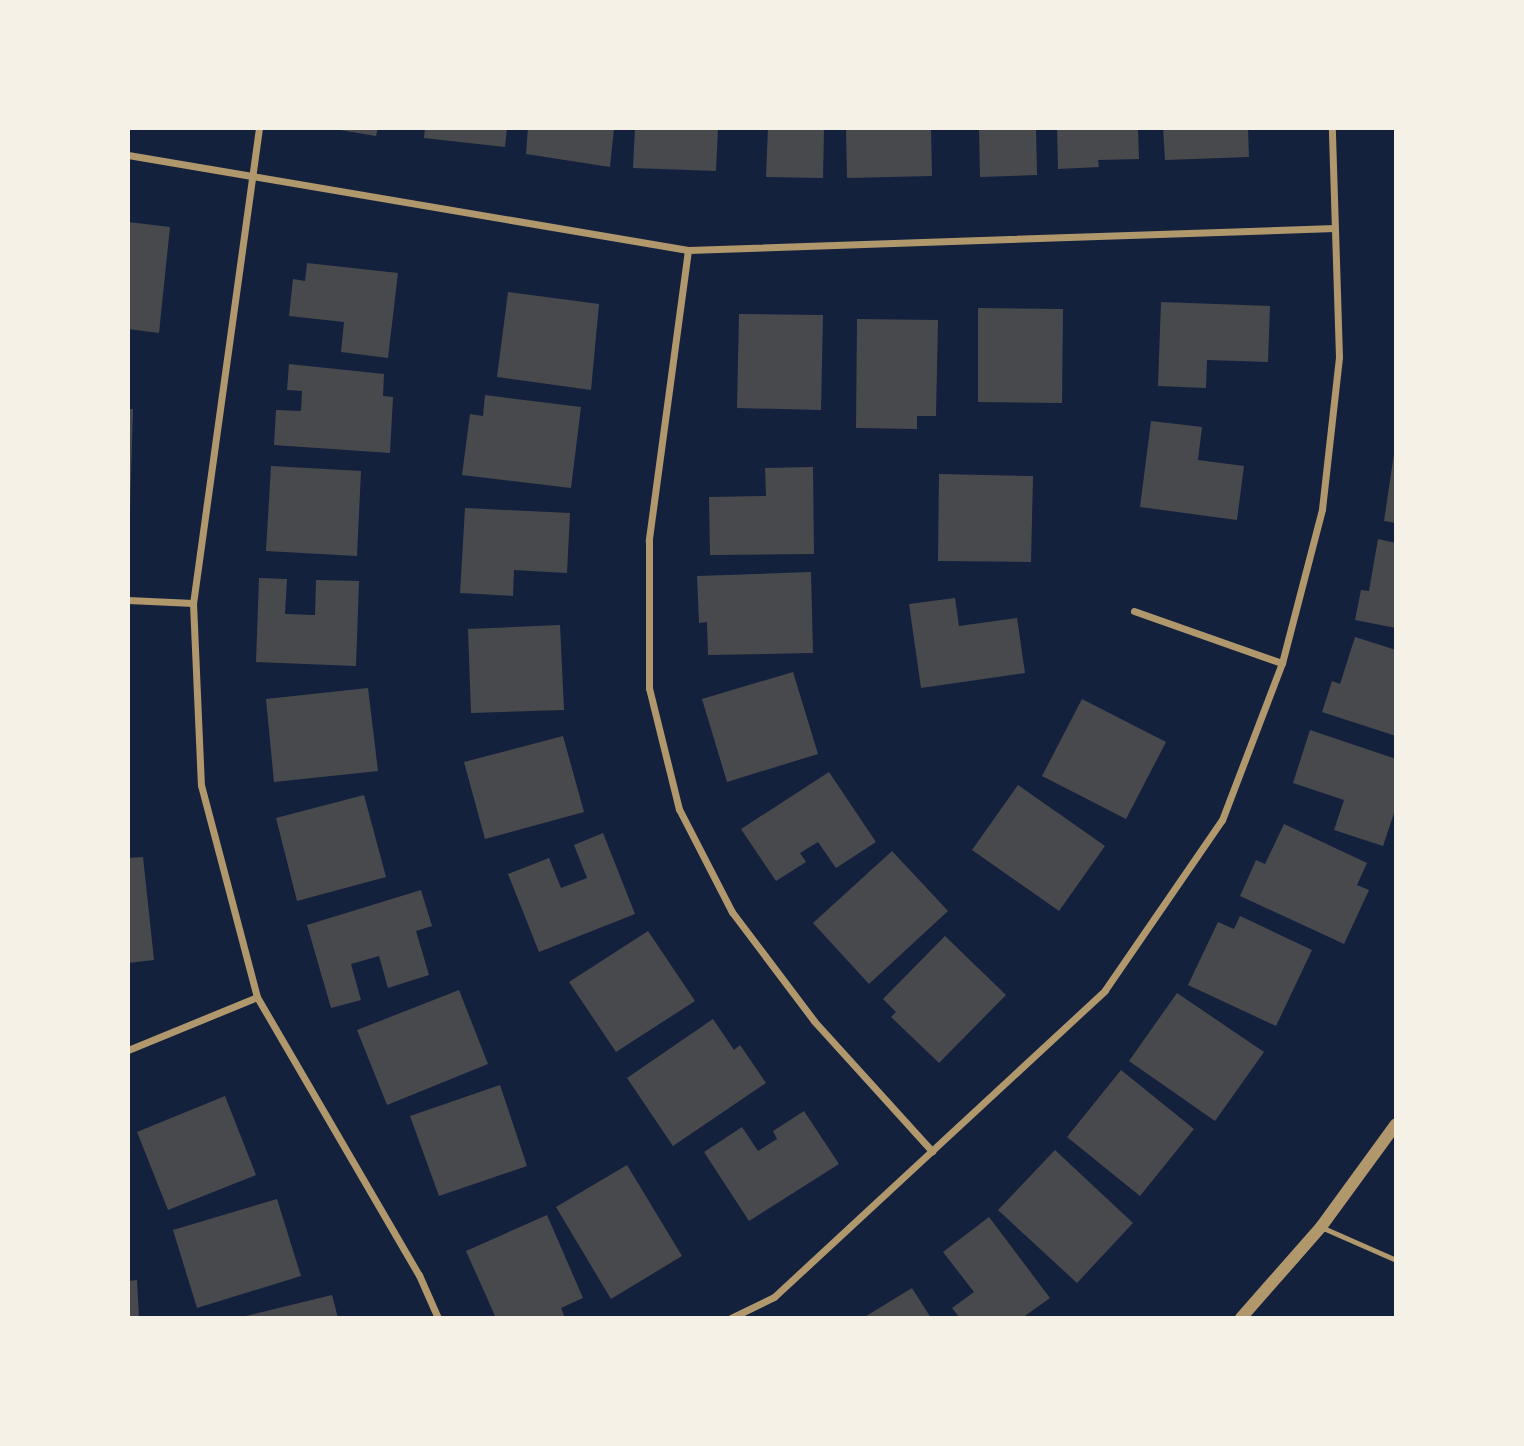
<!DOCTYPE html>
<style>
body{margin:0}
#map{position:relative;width:1524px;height:1446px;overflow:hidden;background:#14213d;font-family:Poppins,sans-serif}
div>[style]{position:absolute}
.building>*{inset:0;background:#48494c}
.service>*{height:5px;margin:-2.5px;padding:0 2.5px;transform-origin:2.5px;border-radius:2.5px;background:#b1986c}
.minor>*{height:7px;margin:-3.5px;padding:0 3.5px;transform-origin:3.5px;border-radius:3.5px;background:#b1986c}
.tertiary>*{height:12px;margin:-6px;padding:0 6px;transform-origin:6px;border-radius:6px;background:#b1986c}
span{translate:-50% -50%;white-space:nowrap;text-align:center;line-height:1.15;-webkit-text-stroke:6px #f6f1e7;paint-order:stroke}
.frame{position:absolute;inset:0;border:130px solid #f6f1e7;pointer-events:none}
</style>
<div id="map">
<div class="building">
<i style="clip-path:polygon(328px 128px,378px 128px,376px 136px)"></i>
<i style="clip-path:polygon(425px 128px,507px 128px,505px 147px,424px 138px)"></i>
<i style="clip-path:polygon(528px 128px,614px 128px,610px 167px,526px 154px)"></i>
<i style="clip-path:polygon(635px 128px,718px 128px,716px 171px,633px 168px)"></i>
<i style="clip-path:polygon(768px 128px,824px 128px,823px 178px,766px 177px)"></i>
<i style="clip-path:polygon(846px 128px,931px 128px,932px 176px,847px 178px)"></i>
<i style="clip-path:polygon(979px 128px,1036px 128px,1037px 175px,980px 177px)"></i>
<i style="clip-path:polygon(1057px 128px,1138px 128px,1139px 159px,1098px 160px,1099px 167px,1058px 169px)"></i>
<i style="clip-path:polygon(1163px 128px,1248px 128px,1249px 157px,1165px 160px)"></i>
<i style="clip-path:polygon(128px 222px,170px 227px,159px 333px,128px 329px)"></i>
<i style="clip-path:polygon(307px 263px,398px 273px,388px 358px,341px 352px,344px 322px,289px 316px,293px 279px,305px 281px)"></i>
<i style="clip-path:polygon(508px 292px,599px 304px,591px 390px,497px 377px)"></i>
<i style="clip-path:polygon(1161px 302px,1270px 306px,1268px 362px,1207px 360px,1206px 388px,1158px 386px)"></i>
<i style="clip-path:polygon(978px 308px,1063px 309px,1062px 403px,978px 402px)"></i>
<i style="clip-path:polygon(739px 314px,823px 315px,821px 410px,737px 408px)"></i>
<i style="clip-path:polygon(857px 319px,938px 320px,936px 416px,917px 416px,917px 429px,856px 428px)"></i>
<i style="clip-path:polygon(289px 364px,384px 374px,383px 396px,393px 397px,390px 453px,274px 445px,276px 410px,301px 411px,302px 391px,287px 390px)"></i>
<i style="clip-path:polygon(485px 395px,581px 407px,571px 488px,462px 475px,470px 414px,483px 416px)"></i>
<i style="clip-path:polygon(128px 409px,133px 409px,130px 510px,128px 510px)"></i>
<i style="clip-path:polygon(1151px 421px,1202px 427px,1198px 460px,1244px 466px,1237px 520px,1140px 507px)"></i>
<i style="clip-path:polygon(1395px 447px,1396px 447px,1396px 523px,1384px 521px)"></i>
<i style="clip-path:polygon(271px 466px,361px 471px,357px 556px,266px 551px)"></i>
<i style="clip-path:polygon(813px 467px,814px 554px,710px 555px,709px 497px,766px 496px,765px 468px)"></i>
<i style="clip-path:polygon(939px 474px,1033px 476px,1031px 562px,938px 561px)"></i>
<i style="clip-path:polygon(465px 508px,570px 513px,567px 573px,514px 570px,513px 596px,460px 593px)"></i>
<i style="clip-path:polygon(1378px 539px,1396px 543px,1396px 628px,1355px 620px,1361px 590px,1369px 591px)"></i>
<i style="clip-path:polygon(811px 572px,813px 653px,708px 655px,707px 622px,699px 623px,697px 576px)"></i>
<i style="clip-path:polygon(259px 578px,287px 579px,285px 614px,315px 615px,316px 580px,359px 581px,356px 666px,256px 662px)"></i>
<i style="clip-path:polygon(955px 598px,959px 626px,1017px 618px,1025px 673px,921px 688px,909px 604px)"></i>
<i style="clip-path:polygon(560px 625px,564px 710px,471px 713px,468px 629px)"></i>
<i style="clip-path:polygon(1355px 637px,1396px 650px,1396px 736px,1322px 712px,1332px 681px,1340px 684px)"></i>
<i style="clip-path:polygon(793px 672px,818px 754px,727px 782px,702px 699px)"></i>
<i style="clip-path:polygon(368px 688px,378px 771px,274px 782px,266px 699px)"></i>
<i style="clip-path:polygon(1082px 699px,1166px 742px,1126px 819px,1042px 776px)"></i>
<i style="clip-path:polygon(1310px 730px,1396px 759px,1396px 807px,1383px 846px,1334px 830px,1344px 800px,1293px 783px)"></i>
<i style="clip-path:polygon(563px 736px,584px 812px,485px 839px,464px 762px)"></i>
<i style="clip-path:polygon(829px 772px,876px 842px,836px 868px,818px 842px,800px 853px,806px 862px,776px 881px,741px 829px)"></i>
<i style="clip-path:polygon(1018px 785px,1105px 846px,1059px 911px,972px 850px)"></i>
<i style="clip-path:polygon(364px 795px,386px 877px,297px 901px,276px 818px)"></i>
<i style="clip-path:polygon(1284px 824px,1367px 863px,1357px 885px,1369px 890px,1344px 944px,1240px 896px,1256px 860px,1265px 864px)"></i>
<i style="clip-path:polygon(603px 833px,635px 914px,539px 952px,508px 874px,549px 858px,561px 888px,587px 878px,574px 845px)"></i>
<i style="clip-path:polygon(892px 851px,948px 911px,869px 984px,813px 923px)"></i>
<i style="clip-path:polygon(143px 857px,154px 960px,128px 963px,128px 858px)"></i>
<i style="clip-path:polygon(421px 890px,432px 926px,416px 931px,429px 975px,388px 988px,379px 956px,351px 964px,361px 1000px,331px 1008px,307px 925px)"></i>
<i style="clip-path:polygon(1240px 916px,1312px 950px,1276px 1026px,1188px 985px,1218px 922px,1234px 929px)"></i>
<i style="clip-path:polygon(648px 931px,695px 1001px,616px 1052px,569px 982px)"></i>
<i style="clip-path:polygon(945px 936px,1006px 995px,939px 1063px,891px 1017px,896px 1012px,883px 999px)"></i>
<i style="clip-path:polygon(459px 990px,488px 1064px,387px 1105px,357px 1030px)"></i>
<i style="clip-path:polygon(1177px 993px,1264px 1052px,1215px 1121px,1129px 1061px)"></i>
<i style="clip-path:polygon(713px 1019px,734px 1050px,740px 1045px,766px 1083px,673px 1146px,627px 1078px)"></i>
<i style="clip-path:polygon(1121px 1070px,1194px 1129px,1140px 1196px,1067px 1137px)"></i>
<i style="clip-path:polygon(500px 1085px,527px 1166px,439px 1196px,410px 1116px)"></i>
<i style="clip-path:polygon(225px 1096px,256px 1175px,168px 1210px,137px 1132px)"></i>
<i style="clip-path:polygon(804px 1111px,839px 1164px,749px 1221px,704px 1152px,742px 1127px,758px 1151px,777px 1139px,773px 1131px)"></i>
<i style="clip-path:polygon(1055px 1150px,1133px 1223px,1077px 1283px,998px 1210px)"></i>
<i style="clip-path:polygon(627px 1165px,682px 1256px,611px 1299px,556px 1207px)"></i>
<i style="clip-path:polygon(277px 1199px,301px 1276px,197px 1308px,173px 1230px)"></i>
<i style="clip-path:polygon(547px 1215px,583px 1298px,561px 1308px,565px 1318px,496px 1318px,466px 1251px)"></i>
<i style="clip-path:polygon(989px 1217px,1050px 1298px,1022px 1318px,960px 1318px,952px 1308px,974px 1292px,943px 1252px)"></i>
<i style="clip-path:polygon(137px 1280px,139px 1318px,128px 1318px,128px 1281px)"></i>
<i style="clip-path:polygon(912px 1288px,931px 1318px,863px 1318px)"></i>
<i style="clip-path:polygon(332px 1295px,338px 1318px,242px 1318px,242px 1317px)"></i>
</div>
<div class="service">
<i style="left:1321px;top:1227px;width:82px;rotate:23.7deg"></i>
</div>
<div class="minor">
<i style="left:259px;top:128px;width:480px;rotate:97.9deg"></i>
<i style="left:193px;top:603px;width:182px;rotate:87.5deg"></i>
<i style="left:201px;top:785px;width:219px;rotate:75.2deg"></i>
<i style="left:257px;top:997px;width:322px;rotate:59.8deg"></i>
<i style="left:419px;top:1275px;width:47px;rotate:66.2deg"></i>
<i style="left:128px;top:155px;width:568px;rotate:9.63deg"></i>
<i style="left:688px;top:250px;width:647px;rotate:-1.95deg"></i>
<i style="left:688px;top:250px;width:293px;rotate:97.7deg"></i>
<i style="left:649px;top:540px;width:148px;rotate:90deg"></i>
<i style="left:649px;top:688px;width:125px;rotate:76.1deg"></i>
<i style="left:679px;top:809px;width:116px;rotate:62.8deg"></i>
<i style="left:732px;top:912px;width:136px;rotate:53deg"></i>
<i style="left:814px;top:1021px;width:176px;rotate:47.8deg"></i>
<i style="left:128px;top:600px;width:65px;rotate:2.6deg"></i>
<i style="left:1134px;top:611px;width:157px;rotate:19.4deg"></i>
<i style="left:128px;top:1050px;width:139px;rotate:-22.3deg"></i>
<i style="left:731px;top:1318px;width:48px;rotate:-26deg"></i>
<i style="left:774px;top:1297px;width:451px;rotate:-42.8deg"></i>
<i style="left:1105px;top:990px;width:206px;rotate:-55.5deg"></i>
<i style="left:1222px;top:820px;width:168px;rotate:-69.1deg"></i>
<i style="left:1282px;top:663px;width:159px;rotate:-75.4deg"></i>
<i style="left:1322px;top:509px;width:153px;rotate:-83.6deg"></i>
<i style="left:1339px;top:357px;width:229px;rotate:-91.8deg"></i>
</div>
<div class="tertiary">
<i style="left:1241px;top:1318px;width:121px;rotate:-48.7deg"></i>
<i style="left:1321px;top:1227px;width:127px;rotate:-53.9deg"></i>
</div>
<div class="frame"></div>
</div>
